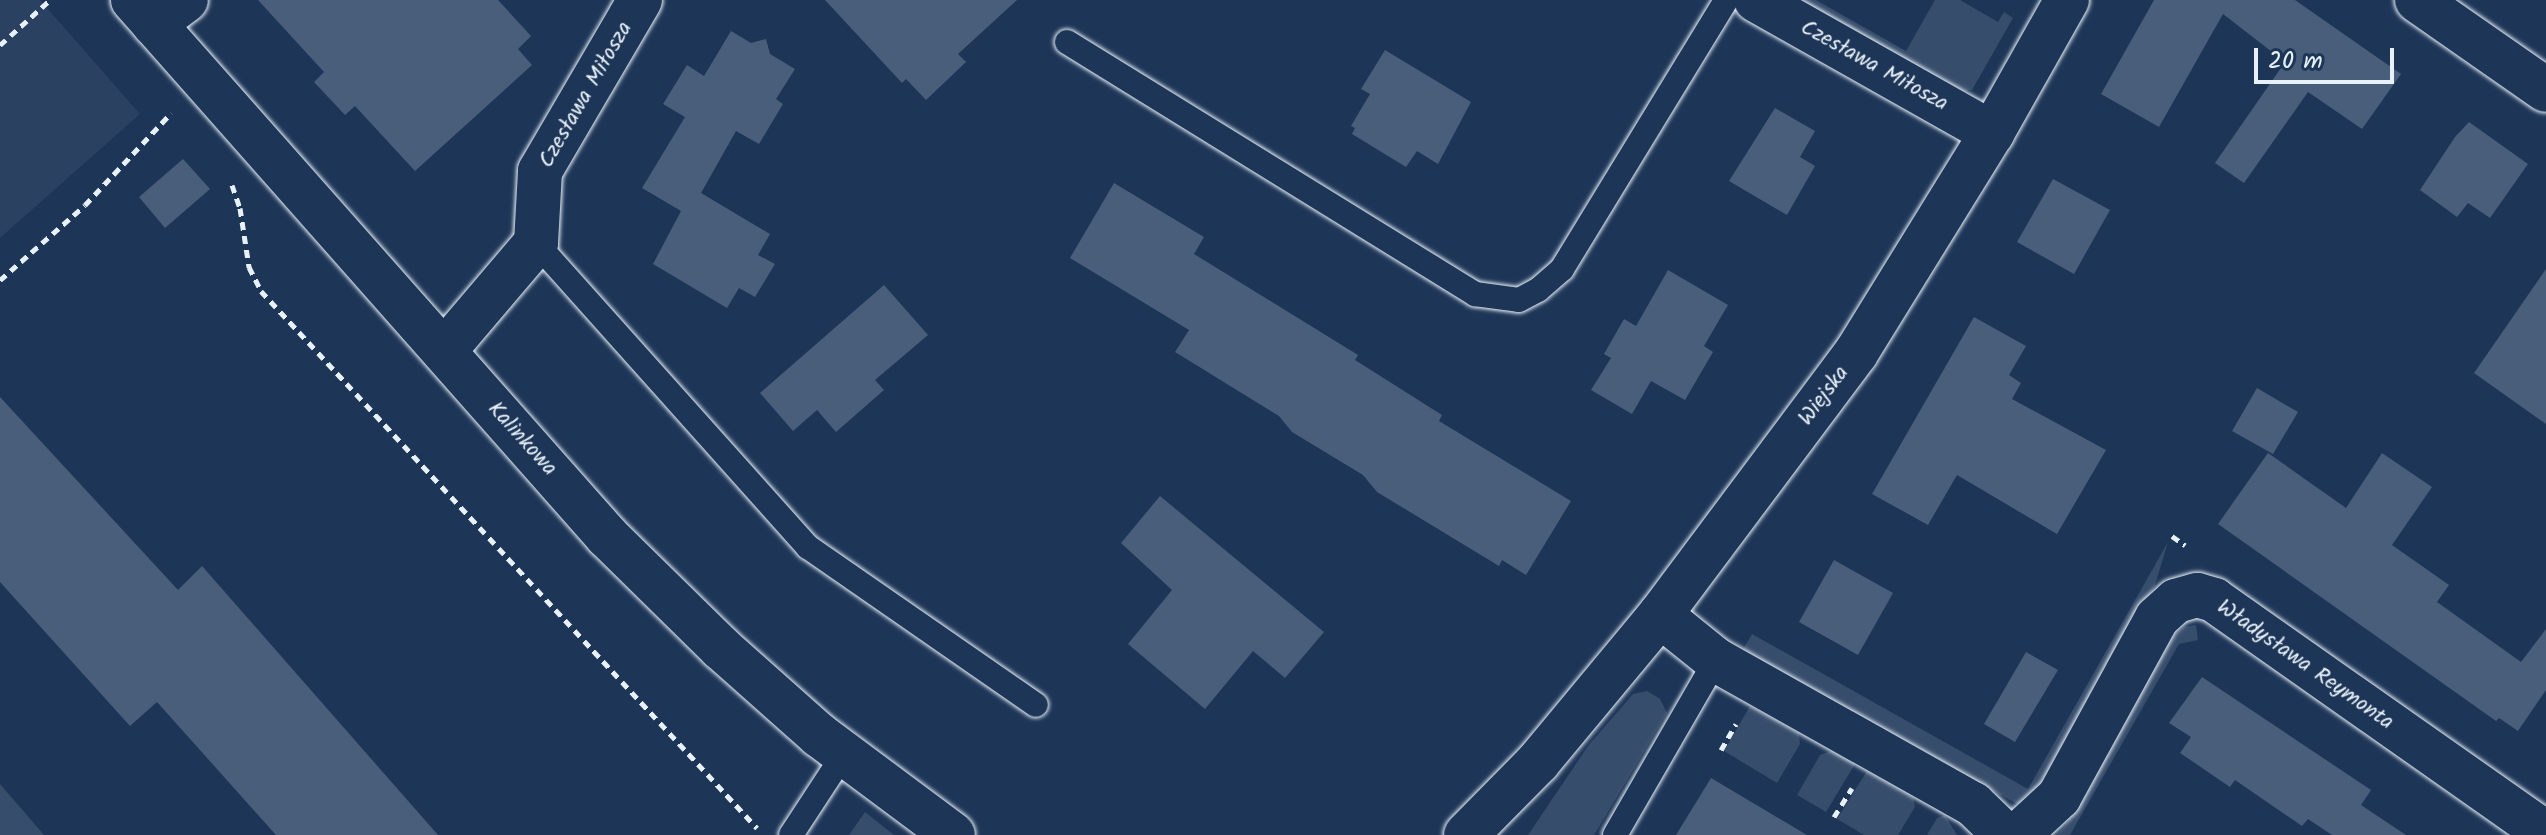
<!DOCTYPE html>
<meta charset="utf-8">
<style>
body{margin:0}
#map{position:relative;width:2546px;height:835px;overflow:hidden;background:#1d3557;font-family:Kalam,sans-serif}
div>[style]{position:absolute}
.built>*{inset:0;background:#2a4162}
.green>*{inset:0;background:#374d6c}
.building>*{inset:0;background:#495e7a}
.path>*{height:5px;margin-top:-2.5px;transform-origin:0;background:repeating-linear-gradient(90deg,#e8f1f8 0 8px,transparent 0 14px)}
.roads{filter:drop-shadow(0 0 2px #e8f1f8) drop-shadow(0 0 2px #e8f1f8)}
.lane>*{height:24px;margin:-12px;padding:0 12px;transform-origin:12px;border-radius:12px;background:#1d3557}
.street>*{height:44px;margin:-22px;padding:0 22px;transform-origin:22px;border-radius:22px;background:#1d3557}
.secondary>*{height:44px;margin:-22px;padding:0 22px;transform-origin:22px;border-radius:22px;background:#1d3557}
span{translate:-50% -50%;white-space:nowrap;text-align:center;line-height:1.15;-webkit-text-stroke:7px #1d3557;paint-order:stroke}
.street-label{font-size:22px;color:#e8f1f8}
.scale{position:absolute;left:2254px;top:48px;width:140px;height:36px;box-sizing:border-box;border:4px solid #e8f1f8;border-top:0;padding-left:10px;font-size:24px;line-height:28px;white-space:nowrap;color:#e8f1f8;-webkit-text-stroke:6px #1d3557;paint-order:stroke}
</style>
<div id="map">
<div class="built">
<i style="clip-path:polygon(0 0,40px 0,140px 114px,0 238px)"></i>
</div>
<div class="green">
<i style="clip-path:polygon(1793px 0,1816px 0,1906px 51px,1935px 0,1960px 0,1998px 22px,2004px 12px,2013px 18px,1972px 90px,1963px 91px,1953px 90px)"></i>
<i style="clip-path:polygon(2168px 542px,2155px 585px,2036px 796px,2019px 805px,1742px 651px,1752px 634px,2028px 789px)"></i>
<i style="clip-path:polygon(2196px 625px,2198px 640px,2179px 644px,2070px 835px,2057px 835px,2066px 825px,2171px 638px,2184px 627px)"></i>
<i style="clip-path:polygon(1647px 691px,1660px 699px,1667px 713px,1594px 835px,1528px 835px,1588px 746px,1633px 694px)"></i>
<i style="clip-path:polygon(1750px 706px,1799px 733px,1800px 744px,1777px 783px,1724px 751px)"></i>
<i style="clip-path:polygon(1831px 751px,1855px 764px,1826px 812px,1797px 795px,1820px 755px)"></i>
<i style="clip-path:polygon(1867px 771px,1913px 797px,1915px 807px,1898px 835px,1864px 835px,1837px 819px)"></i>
<i style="clip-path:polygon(0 784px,44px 835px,0 835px)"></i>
<i style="clip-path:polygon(865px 812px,894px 835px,849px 835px)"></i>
<i style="clip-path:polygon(1945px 815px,1957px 835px,1927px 835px,1937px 818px)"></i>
</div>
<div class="building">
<i style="clip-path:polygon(258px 0,498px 0,531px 36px,518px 49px,532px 65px,415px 171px,355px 106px,345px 115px,314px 82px,324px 72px)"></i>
<i style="clip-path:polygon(825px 0,1017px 0,958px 54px,966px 62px,926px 100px,906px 79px,902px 83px)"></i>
<i style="clip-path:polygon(2154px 0,2295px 0,2401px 74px,2362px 129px,2308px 92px,2244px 183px,2215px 163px,2285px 62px,2223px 14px,2159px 127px,2101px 94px)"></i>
<i style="clip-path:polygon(731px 31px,751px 43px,766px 39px,770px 54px,795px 69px,776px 99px,783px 104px,759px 144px,736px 131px,701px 193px,770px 234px,758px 255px,775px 264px,755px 297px,739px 288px,727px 308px,653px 264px,681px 211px,642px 188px,685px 117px,663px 104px,687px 65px,704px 76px)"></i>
<i style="clip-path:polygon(1385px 50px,1471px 102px,1438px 164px,1417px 151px,1406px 167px,1352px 134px,1355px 128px,1351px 126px,1370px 94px,1361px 89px)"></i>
<i style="clip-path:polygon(1775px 108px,1815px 131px,1800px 157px,1815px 166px,1787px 215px,1729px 181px)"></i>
<i style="clip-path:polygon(2469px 122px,2528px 164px,2490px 218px,2468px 203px,2457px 217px,2420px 190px,2455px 137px)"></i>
<i style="clip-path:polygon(183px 159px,210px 189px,165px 228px,139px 197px)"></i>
<i style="clip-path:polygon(2053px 179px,2110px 210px,2074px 274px,2017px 242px)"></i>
<i style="clip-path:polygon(1114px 183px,1204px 237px,1194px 254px,1358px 355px,1355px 360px,1442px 415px,1439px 421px,1571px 501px,1526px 575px,1502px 560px,1499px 566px,1377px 492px,1363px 475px,1292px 432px,1279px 416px,1175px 352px,1189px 330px,1070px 258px)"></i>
<i style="clip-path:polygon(2546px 269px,2546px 424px,2474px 373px)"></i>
<i style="clip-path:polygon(1668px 270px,1728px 305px,1704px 346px,1713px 352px,1685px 400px,1651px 381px,1632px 414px,1591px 390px,1611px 358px,1604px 354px,1624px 319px,1636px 326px)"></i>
<i style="clip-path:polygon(884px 285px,928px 335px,875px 380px,884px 390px,836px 432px,817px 410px,793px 431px,760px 393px)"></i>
<i style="clip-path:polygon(1974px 317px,2026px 346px,2009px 375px,2021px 383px,2012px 399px,2106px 450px,2057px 534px,1957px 475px,1928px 525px,1872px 494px)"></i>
<i style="clip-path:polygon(2257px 388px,2298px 412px,2273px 454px,2232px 431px)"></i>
<i style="clip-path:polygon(0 397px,178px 590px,202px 566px,438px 835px,276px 835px,157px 702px,130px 726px,0 582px)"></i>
<i style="clip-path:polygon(2268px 453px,2346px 508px,2382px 453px,2432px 487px,2392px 545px,2449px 585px,2437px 602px,2521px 662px,2546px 629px,2546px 690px,2518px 731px,2499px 718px,2496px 721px,2218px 524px)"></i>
<i style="clip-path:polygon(1160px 496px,1324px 632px,1285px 678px,1253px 651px,1205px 709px,1128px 644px,1172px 590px,1121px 543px)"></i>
<i style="clip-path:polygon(1834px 560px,1893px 593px,1858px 655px,1799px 622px)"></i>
<i style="clip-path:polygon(2026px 652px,2058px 670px,2015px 742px,1984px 724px)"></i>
<i style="clip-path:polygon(2202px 677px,2371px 790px,2361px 805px,2406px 835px,2332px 835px,2308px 819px,2302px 826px,2235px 780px,2230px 787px,2180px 753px,2191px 737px,2169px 723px)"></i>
<i style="clip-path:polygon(1711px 778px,1807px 835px,1676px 835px)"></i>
</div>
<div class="path">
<i style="left:0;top:45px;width:67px;rotate:-42deg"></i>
<i style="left:232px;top:185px;width:24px;rotate:71deg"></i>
<i style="left:240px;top:208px;width:60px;rotate:81.3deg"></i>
<i style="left:249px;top:267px;width:27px;rotate:63deg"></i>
<i style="left:261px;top:291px;width:731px;rotate:47.27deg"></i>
<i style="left:0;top:280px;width:113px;rotate:-41.4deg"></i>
<i style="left:85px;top:205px;width:126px;rotate:-46.9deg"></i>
<i style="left:2172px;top:536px;width:16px;rotate:35deg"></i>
<i style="left:1721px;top:750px;width:30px;rotate:-60deg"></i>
<i style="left:1834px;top:817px;width:34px;rotate:-58deg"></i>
</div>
<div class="roads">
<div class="lane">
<i style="left:1067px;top:42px;width:480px;rotate:31.7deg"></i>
<i style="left:1475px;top:294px;width:44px;rotate:7.8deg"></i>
<i style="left:1519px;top:300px;width:21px;rotate:-28deg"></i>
<i style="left:1538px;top:290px;width:32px;rotate:-41deg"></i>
<i style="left:1562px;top:269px;width:315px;rotate:-58.6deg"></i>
<i style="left:536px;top:243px;width:408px;rotate:48.2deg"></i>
<i style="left:808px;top:547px;width:277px;rotate:34.7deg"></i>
<i style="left:791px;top:835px;width:97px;rotate:-56.8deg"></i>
<i style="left:1615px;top:835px;width:202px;rotate:-60deg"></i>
</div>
<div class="street">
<i style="left:1756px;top:0;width:271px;rotate:29.4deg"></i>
<i style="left:2417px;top:0;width:157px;rotate:34.9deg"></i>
<i style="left:154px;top:24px;width:40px;rotate:-37deg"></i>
<i style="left:444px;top:351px;width:142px;rotate:-49.6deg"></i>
<i style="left:536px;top:243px;width:72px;rotate:-86.8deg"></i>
<i style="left:540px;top:171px;width:198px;rotate:-59.7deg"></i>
<i style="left:1660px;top:615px;width:72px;rotate:38.8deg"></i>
<i style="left:1716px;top:660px;width:295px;rotate:29.3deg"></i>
<i style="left:1973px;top:804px;width:45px;rotate:44.1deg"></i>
<i style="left:1466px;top:835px;width:103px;rotate:-45.4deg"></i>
<i style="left:1538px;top:762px;width:191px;rotate:-50.3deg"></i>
<i style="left:1660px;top:615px;width:327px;rotate:-53.2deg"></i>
<i style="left:1856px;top:353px;width:259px;rotate:-58.3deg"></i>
<i style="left:1992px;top:133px;width:153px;rotate:-60.6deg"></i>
<i style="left:2018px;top:835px;width:56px;rotate:-42.8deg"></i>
<i style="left:2059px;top:797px;width:204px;rotate:-61.3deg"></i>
<i style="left:2157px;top:618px;width:25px;rotate:-42deg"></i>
<i style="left:2176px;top:601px;width:22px;rotate:-16deg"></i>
<i style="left:2197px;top:595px;width:18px;rotate:16deg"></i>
<i style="left:2214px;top:600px;width:406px;rotate:35.1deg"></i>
</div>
<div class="secondary">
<i style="left:133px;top:0;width:716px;rotate:48.51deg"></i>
<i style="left:607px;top:536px;width:160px;rotate:44.5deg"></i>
<i style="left:721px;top:648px;width:131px;rotate:41.6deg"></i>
<i style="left:819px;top:735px;width:167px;rotate:36.7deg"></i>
</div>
</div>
<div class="street-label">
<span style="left:1874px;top:66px;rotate:29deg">Czesława Miłosza</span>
<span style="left:586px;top:95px;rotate:-60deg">Czesława Miłosza</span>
<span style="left:1824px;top:396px;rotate:-53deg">Wiejska</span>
<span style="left:522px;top:439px;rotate:48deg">Kalinkowa</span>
<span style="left:2305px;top:665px;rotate:35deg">Władysława Reymonta</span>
</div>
<div class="scale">20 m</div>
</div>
